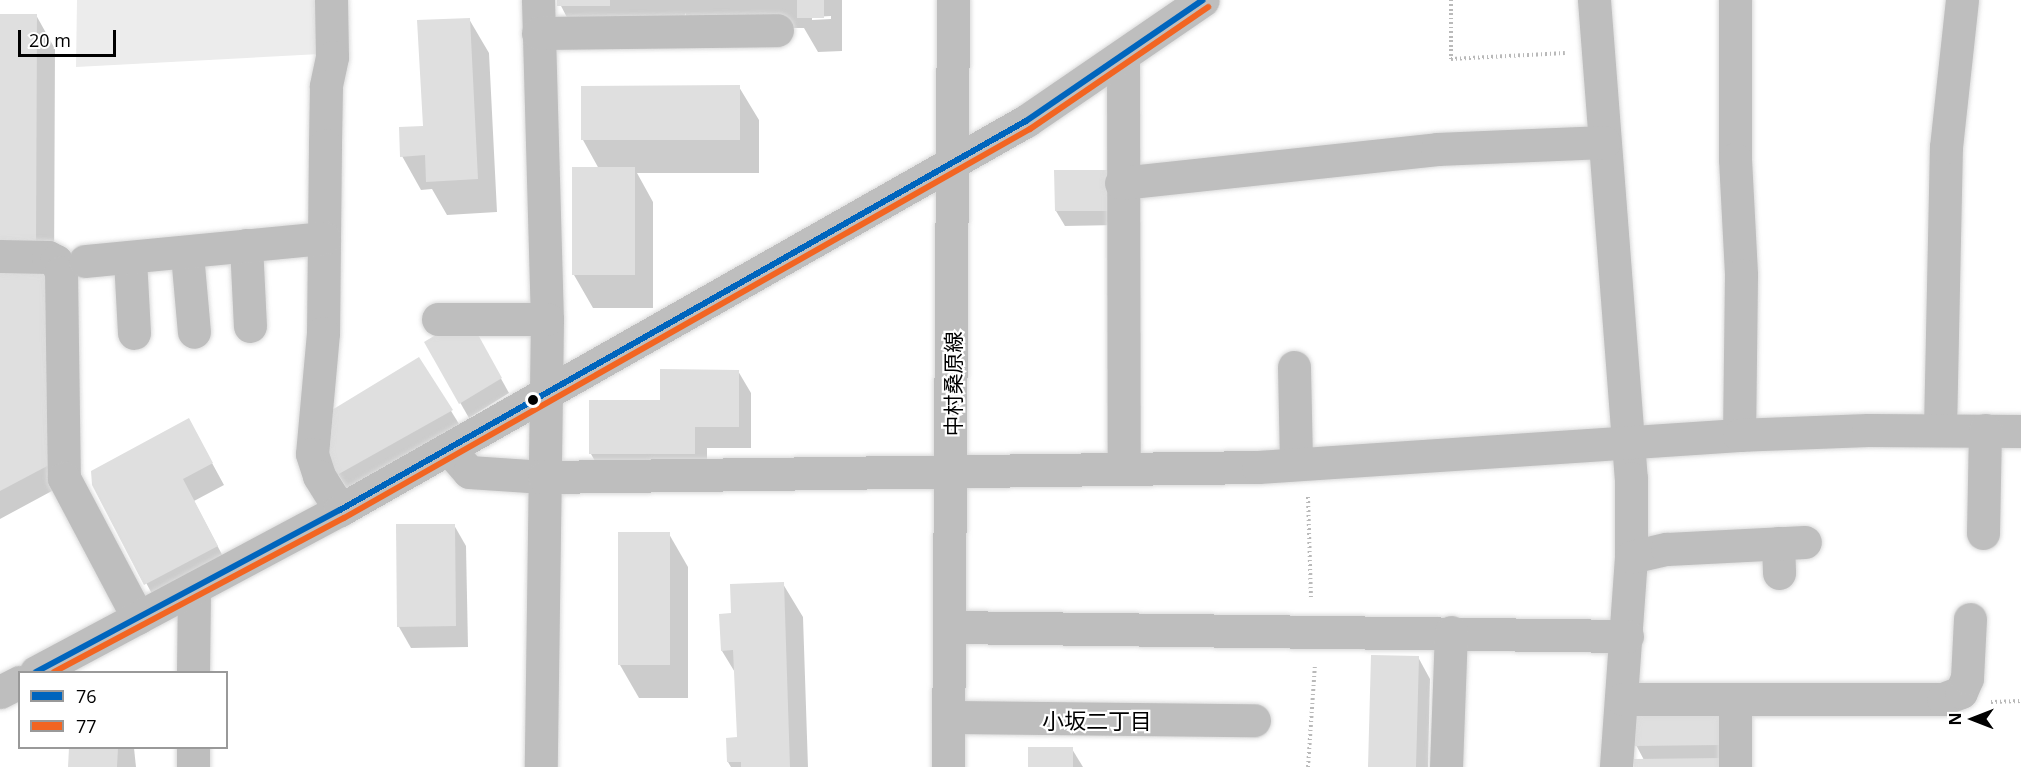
<!DOCTYPE html>
<meta charset="utf-8">
<style>
body{margin:0}
#map{position:relative;width:2021px;height:767px;overflow:hidden;background:#fff;font-family:"Open Sans","Noto Sans JP",sans-serif}
div>[style]{position:absolute}
.green>*{inset:0;background:#ececec}
.shadow>*{inset:0;background:#0003}
.building>*{inset:0;background:#dfdfdf}
.path>*{height:4px;margin-top:-2px;transform-origin:0;background:repeating-linear-gradient(90deg,#b9b9b9 0 1.5px,transparent 0 4.5px)}
.roads{filter:drop-shadow(0 0 2px #dbdbdb) drop-shadow(0 0 2px #dbdbdb)}
.minor>*{height:33px;margin:-16.5px;padding:0 16.5px;transform-origin:16.5px;border-radius:16.5px;background:#bebebe}
.major>*{height:33px;margin:-16.5px;padding:0 16.5px;transform-origin:16.5px;border-radius:16.5px;background:#bebebe}
.bus-1>*{height:6px;margin:-3px;padding:0 3px;transform-origin:3px;border-radius:3px;background:#0065bd}
.bus-2>*{height:6px;margin:-3px;padding:0 3px;transform-origin:3px;border-radius:3px;background:#f26522}
.dots>*{width:16px;height:16px;translate:-50% -50%;box-sizing:border-box;border:3px solid #fff;border-radius:50%}
span{translate:-50% -50%;white-space:nowrap;text-align:center;line-height:1.15;-webkit-text-stroke:4.5px #fff;paint-order:stroke}
.street-label{font-size:21px;color:#000}
.neighbourhood-label{font-size:22px;color:#000}
.legend{position:absolute;left:18px;top:671px;width:210px;height:78px;box-sizing:border-box;background:#fff;border:2px solid #999;margin:0;padding:8px 10px;list-style:none;font-size:18px;color:#000}
.legend li{display:flex;align-items:center;gap:12px;height:30px}
.legend b{width:30px;border:2px solid #999}
.north{position:absolute;left:1943px;top:689px;width:60px;height:60px;-webkit-text-stroke:4px #fff;paint-order:stroke;rotate:270deg;font-size:16px;font-weight:700;line-height:24px;text-align:center;color:#000}
.north::after{content:'';display:block;margin:auto;width:21px;height:27px;background:#000;clip-path:polygon(50% 0,100% 100%,50% 72%,0 100%)}
.scale{position:absolute;left:18px;top:30px;width:98px;height:27px;box-sizing:border-box;border:3px solid #000;border-top:0;padding-left:8px;font-size:18px;line-height:21px;white-space:nowrap;color:#000;-webkit-text-stroke:4px #fff;paint-order:stroke}
</style>
<div id="map">
<div class="green">
<i style="clip-path:polygon(77px 0,320px 0,320px 54px,76px 67px)"></i>
</div>
<div class="shadow">
<i style="clip-path:polygon(evenodd,558px 0,842px 0,842px 51px,818px 52px,804px 28px,753px 28px,744px 14px,744px 29px,694px 29px,685px 13px,685px 31px,578px 39px,558px 0,831px 16px,831px 19px,812px 20px,812px 17px,831px 16px)"></i>
<i style="clip-path:polygon(0 15px,36px 15px,55px 49px,54px 279px,63px 485px,0 519px)"></i>
<i style="clip-path:polygon(469px 19px,489px 53px,497px 212px,447px 215px,432px 189px,421px 190px,402px 156px,424px 127px)"></i>
<i style="clip-path:polygon(739px 87px,759px 120px,759px 173px,637px 173px,653px 202px,653px 308px,593px 308px,574px 275px,599px 169px,583px 140px,582px 88px)"></i>
<i style="clip-path:polygon(1108px 172px,1117px 225px,1065px 226px,1056px 211px)"></i>
<i style="clip-path:polygon(475px 332px,509px 393px,469px 418px,426px 343px)"></i>
<i style="clip-path:polygon(419px 359px,464px 432px,351px 495px,325px 453px)"></i>
<i style="clip-path:polygon(738px 371px,751px 393px,751px 448px,707px 448px,707px 475px,603px 475px,591px 454px,591px 402px,661px 402px)"></i>
<i style="clip-path:polygon(200px 441px,224px 485px,194px 501px,229px 568px,158px 605px,93px 484px)"></i>
<i style="clip-path:polygon(454px 525px,466px 546px,468px 647px,411px 648px,399px 627px,397px 526px)"></i>
<i style="clip-path:polygon(669px 534px,688px 567px,688px 698px,639px 698px,620px 665px)"></i>
<i style="clip-path:polygon(783px 584px,803px 617px,808px 767px,731px 767px,728px 762px,738px 739px,736px 674px,722px 651px,732px 615px)"></i>
<i style="clip-path:polygon(1418px 657px,1430px 679px,1428px 767px,1369px 767px)"></i>
<i style="clip-path:polygon(1720px 717px,1724px 767px,1636px 767px,1644px 760px,1636px 745px)"></i>
<i style="clip-path:polygon(70px 748px,134px 748px,136px 767px,70px 767px)"></i>
<i style="clip-path:polygon(1072px 749px,1083px 767px,1029px 767px)"></i>
</div>
<div class="building">
<i style="clip-path:polygon(557px 0,610px 0,610px 6px,557px 6px)"></i>
<i style="clip-path:polygon(797px 0,824px 0,824px 18px,797px 18px)"></i>
<i style="clip-path:polygon(0 14px,37px 14px,36px 246px,0 245px)"></i>
<i style="clip-path:polygon(470px 18px,478px 179px,426px 182px,425px 155px,400px 157px,399px 127px,423px 126px,417px 20px)"></i>
<i style="clip-path:polygon(740px 85px,740px 140px,581px 140px,581px 86px)"></i>
<i style="clip-path:polygon(572px 167px,635px 167px,635px 275px,572px 275px)"></i>
<i style="clip-path:polygon(1054px 170px,1108px 170px,1109px 211px,1055px 211px)"></i>
<i style="clip-path:polygon(0 268px,50px 269px,51px 464px,0 491px)"></i>
<i style="clip-path:polygon(444px 330px,476px 331px,502px 378px,459px 404px,424px 342px)"></i>
<i style="clip-path:polygon(419px 357px,453px 410px,337px 475px,324px 454px,327px 413px)"></i>
<i style="clip-path:polygon(660px 369px,739px 370px,739px 427px,695px 427px,695px 454px,589px 454px,589px 400px,660px 400px)"></i>
<i style="clip-path:polygon(189px 418px,213px 463px,183px 479px,218px 546px,144px 585px,92px 485px,91px 471px)"></i>
<i style="clip-path:polygon(396px 524px,455px 524px,456px 626px,397px 627px)"></i>
<i style="clip-path:polygon(618px 532px,670px 532px,670px 665px,618px 665px)"></i>
<i style="clip-path:polygon(784px 582px,790px 767px,741px 767px,741px 762px,727px 762px,726px 738px,737px 737px,733px 650px,721px 651px,719px 614px,731px 613px,730px 584px)"></i>
<i style="clip-path:polygon(1371px 655px,1419px 656px,1416px 767px,1368px 767px)"></i>
<i style="clip-path:polygon(1634px 716px,1721px 716px,1721px 745px,1634px 746px)"></i>
<i style="clip-path:polygon(1028px 747px,1073px 747px,1073px 767px,1028px 767px)"></i>
<i style="clip-path:polygon(69px 748px,118px 748px,117px 767px,68px 767px)"></i>
<i style="clip-path:polygon(1721px 758px,1721px 767px,1634px 767px,1634px 759px)"></i>
</div>
<div class="path">
<i style="left:1451px;top:0;width:59px;rotate:90deg"></i>
<i style="left:1451px;top:59px;width:114px;rotate:-3deg"></i>
<i style="left:1308px;top:497px;width:103px;rotate:88.3deg"></i>
<i style="left:1991px;top:702px;width:30px;rotate:-2deg"></i>
<i style="left:1308px;top:767px;width:103px;rotate:-86.1deg"></i>
</div>
<div class="roads">
<div class="minor">
<i style="left:331px;top:0;width:57px;rotate:89deg"></i>
<i style="left:332px;top:57px;width:30px;rotate:102deg"></i>
<i style="left:326px;top:86px;width:59px;rotate:91deg"></i>
<i style="left:325px;top:145px;width:188px;rotate:90.6deg"></i>
<i style="left:323px;top:333px;width:121px;rotate:95.2deg"></i>
<i style="left:312px;top:454px;width:23px;rotate:72deg"></i>
<i style="left:319px;top:476px;width:40px;rotate:58deg"></i>
<i style="left:538px;top:0;width:319px;rotate:88.4deg"></i>
<i style="left:547px;top:319px;width:448px;rotate:90.8deg"></i>
<i style="left:1594px;top:0;width:479px;rotate:85.6deg"></i>
<i style="left:1631px;top:478px;width:79px;rotate:90deg"></i>
<i style="left:1631px;top:557px;width:211px;rotate:94.1deg"></i>
<i style="left:1735px;top:0;width:159px;rotate:90deg"></i>
<i style="left:1735px;top:159px;width:116px;rotate:87deg"></i>
<i style="left:1741px;top:275px;width:160px;rotate:90.7deg"></i>
<i style="left:538px;top:33px;width:239px;rotate:-0.7deg"></i>
<i style="left:1123px;top:56px;width:412px;rotate:89.9deg"></i>
<i style="left:1121px;top:183px;width:318px;rotate:-6.1deg"></i>
<i style="left:1437px;top:149px;width:167px;rotate:-2.4deg"></i>
<i style="left:246px;top:245px;width:81px;rotate:87.2deg"></i>
<i style="left:187px;top:254px;width:78px;rotate:84.9deg"></i>
<i style="left:0;top:256px;width:48px;rotate:1.2deg"></i>
<i style="left:48px;top:257px;width:9px;rotate:27deg"></i>
<i style="left:56px;top:261px;width:12px;rotate:66deg"></i>
<i style="left:61px;top:272px;width:206px;rotate:89.2deg"></i>
<i style="left:64px;top:478px;width:158px;rotate:62.1deg"></i>
<i style="left:130px;top:259px;width:74px;rotate:86.9deg"></i>
<i style="left:85px;top:261px;width:240px;rotate:-5.5deg"></i>
<i style="left:438px;top:319px;width:109px"></i>
<i style="left:1294px;top:367px;width:97px;rotate:88.8deg"></i>
<i style="left:1940px;top:430px;width:283px;rotate:-88.8deg"></i>
<i style="left:1946px;top:147px;width:148px;rotate:-83.8deg"></i>
<i style="left:449px;top:449px;width:30px;rotate:49deg"></i>
<i style="left:469px;top:472px;width:75px;rotate:3.8deg"></i>
<i style="left:544px;top:477px;width:714px;rotate:-0.8deg"></i>
<i style="left:1258px;top:467px;width:482px;rotate:-3.8deg"></i>
<i style="left:1739px;top:435px;width:129px;rotate:-2.2deg"></i>
<i style="left:1868px;top:430px;width:153px;rotate:0.4deg"></i>
<i style="left:1983px;top:533px;width:103px;rotate:-88.9deg"></i>
<i style="left:1778px;top:543px;width:30px;rotate:88deg"></i>
<i style="left:1631px;top:557px;width:37px;rotate:-13deg"></i>
<i style="left:1667px;top:549px;width:138px;rotate:-2.9deg"></i>
<i style="left:949px;top:627px;width:678px;rotate:0.76deg"></i>
<i style="left:193px;top:672px;width:83px;rotate:-89.3deg"></i>
<i style="left:1622px;top:699px;width:321px"></i>
<i style="left:1943px;top:699px;width:19px;rotate:-21deg"></i>
<i style="left:1961px;top:692px;width:15px;rotate:-67deg"></i>
<i style="left:1967px;top:678px;width:59px;rotate:-87.1deg"></i>
<i style="left:1735px;top:699px;width:68px;rotate:90deg"></i>
<i style="left:948px;top:717px;width:306px;rotate:0.6deg"></i>
<i style="left:193px;top:767px;width:19px;rotate:-90deg"></i>
<i style="left:948px;top:767px;width:767px;rotate:-89.63deg"></i>
<i style="left:1446px;top:767px;width:135px;rotate:-87.9deg"></i>
</div>
<div class="major">
<i style="left:36px;top:672px;width:344px;rotate:-28.1deg"></i>
<i style="left:340px;top:510px;width:789px;rotate:-29.56deg"></i>
<i style="left:1026px;top:121px;width:214px;rotate:-34.4deg"></i>
<i style="left:0;top:692px;width:22px;rotate:-27deg"></i>
</div>
</div>
<div class="bus-1">
<i style="left:36px;top:672px;width:344px;rotate:-28.1deg"></i>
<i style="left:340px;top:510px;width:789px;rotate:-29.56deg"></i>
<i style="left:1026px;top:121px;width:214px;rotate:-34.4deg"></i>
</div>
<div class="bus-2">
<i style="left:54px;top:672px;width:328px;rotate:-28deg"></i>
<i style="left:344px;top:518px;width:789px;rotate:-29.56deg"></i>
<i style="left:1030px;top:129px;width:216px;rotate:-34.4deg"></i>
</div>
<div class="dots">
<i style="left:533px;top:400px;background:#000"></i>
</div>
<div class="street-label">
<span style="left:953px;top:384px;rotate:-90deg">中村桑原線</span>
</div>
<div class="neighbourhood-label">
<span style="left:1097px;top:721px">小坂二丁目</span>
</div>
<ul class="legend">
<li><b style="height:8px;background:#0065bd"></b>76</li>
<li><b style="height:8px;background:#f26522"></b>77</li>
</ul>
<div class="north">N</div>
<div class="scale">20 m</div>
</div>
